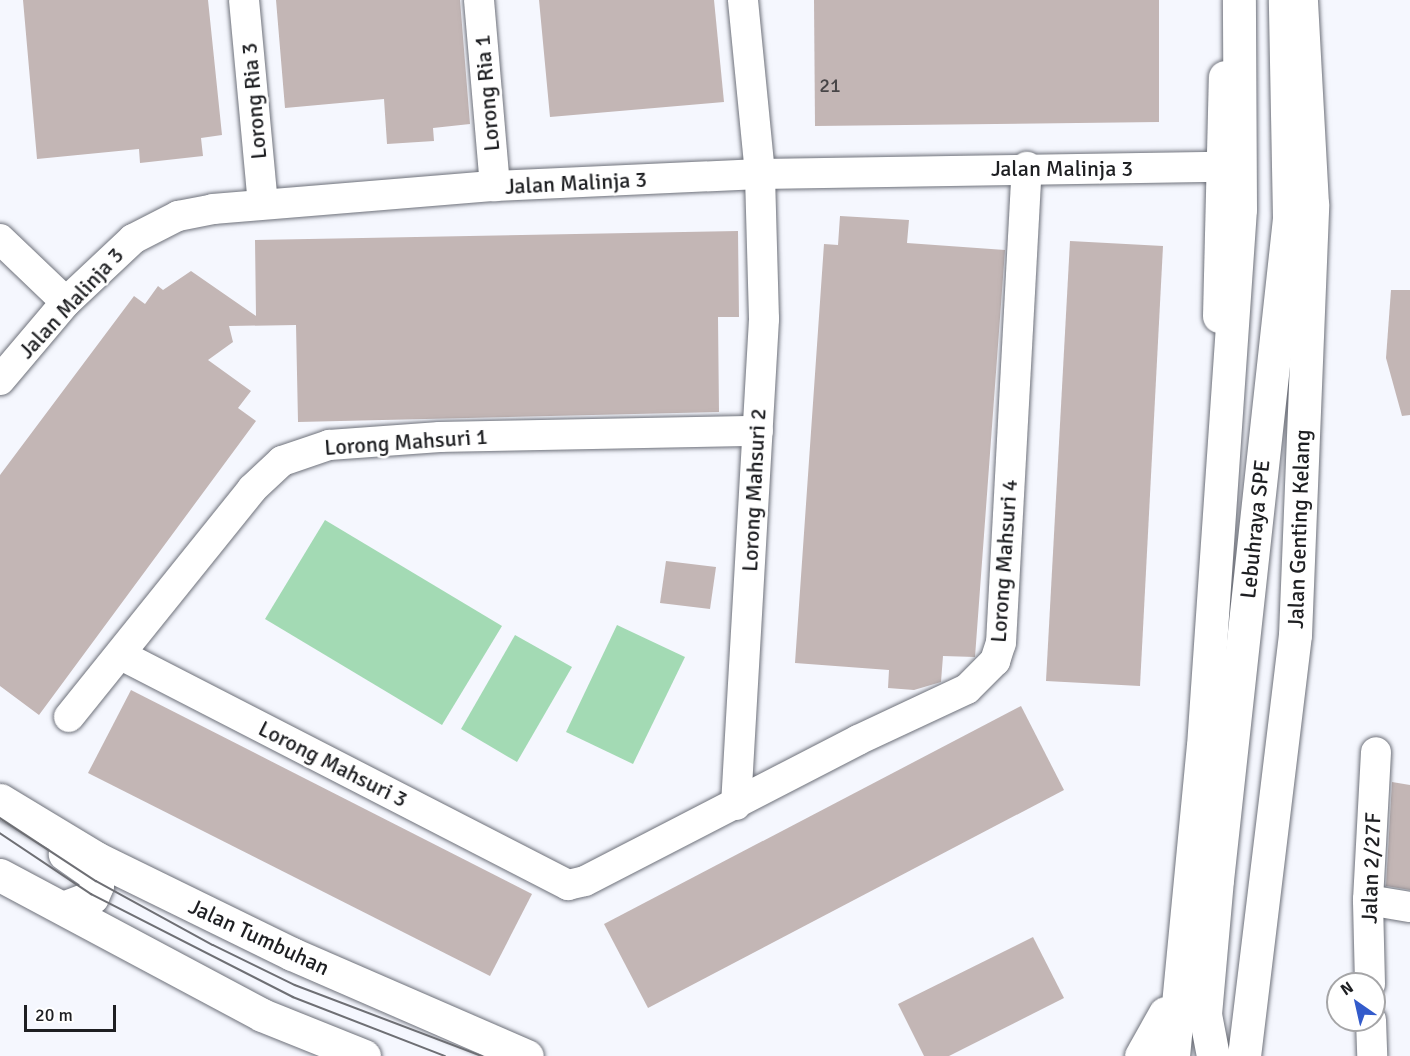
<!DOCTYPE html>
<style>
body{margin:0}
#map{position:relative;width:1410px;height:1056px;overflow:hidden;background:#f5f7fe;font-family:Signika,sans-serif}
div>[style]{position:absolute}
.green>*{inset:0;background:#a3dab4}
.building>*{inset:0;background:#c3b6b5}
.roads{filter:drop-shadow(0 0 2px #6e717a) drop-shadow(0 0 2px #6e717a)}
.minor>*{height:30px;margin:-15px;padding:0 15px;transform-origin:15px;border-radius:15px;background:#fff}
.major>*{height:33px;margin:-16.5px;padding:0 16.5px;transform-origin:16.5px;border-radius:16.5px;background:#fff}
.highway>*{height:33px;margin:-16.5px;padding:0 16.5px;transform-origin:16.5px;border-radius:16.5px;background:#fff}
.tram>*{height:1.5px;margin:-0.75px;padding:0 0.75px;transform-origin:0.75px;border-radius:0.75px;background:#6e6f74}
span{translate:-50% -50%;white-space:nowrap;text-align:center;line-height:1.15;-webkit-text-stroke:5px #fff;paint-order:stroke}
.number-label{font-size:20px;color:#474547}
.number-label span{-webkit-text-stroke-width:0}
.street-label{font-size:22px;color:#1e1f22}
.north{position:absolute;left:1326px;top:972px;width:60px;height:60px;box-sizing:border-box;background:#fff;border:2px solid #a5a5a7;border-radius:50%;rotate:326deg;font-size:16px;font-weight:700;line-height:24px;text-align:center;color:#1e1f22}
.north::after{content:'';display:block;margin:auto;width:21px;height:27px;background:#335bcb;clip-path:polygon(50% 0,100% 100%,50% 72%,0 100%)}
.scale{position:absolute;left:24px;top:1005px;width:92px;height:27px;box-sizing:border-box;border:3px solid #1e1f22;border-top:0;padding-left:8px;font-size:18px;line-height:21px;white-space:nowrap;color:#1e1f22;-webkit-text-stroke:4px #fff;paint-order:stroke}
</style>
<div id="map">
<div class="green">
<i style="clip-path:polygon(325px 520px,502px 626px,442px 725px,265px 619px)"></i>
<i style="clip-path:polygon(617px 625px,685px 657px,633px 764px,566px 732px)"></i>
<i style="clip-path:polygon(515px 635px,572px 667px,517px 762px,461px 729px)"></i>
</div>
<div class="building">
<i style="clip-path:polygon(23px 0,208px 0,222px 135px,201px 138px,203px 156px,140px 163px,139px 149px,37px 159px)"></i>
<i style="clip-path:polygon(276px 0,460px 0,470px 124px,433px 128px,434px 141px,387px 144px,384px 99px,285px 108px)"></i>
<i style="clip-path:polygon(539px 0,714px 0,724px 102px,550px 117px)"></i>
<i style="clip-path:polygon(814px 0,1159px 0,1159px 122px,815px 126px)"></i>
<i style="clip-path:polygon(840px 216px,909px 220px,907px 243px,1005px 250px,975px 657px,943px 656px,941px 682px,914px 690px,888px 688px,889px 670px,795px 663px,824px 244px,838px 245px)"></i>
<i style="clip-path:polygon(738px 231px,739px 317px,718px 317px,719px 412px,298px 422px,296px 325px,229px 326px,233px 342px,208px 360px,251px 391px,238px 408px,256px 421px,39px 715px,0 686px,0 475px,134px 296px,145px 304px,158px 286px,163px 290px,191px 271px,256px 316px,255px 240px)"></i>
<i style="clip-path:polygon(1070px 241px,1163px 246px,1140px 686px,1046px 681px)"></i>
<i style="clip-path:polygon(1391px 290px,1410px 290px,1410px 415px,1402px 416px,1386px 358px)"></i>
<i style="clip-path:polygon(666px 561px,716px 567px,710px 609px,660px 603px)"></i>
<i style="clip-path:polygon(131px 690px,532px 894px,490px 976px,88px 773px)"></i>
<i style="clip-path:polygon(1021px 706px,1064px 790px,648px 1008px,604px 924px)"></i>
<i style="clip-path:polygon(1392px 782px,1410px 785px,1410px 890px,1386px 886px)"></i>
<i style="clip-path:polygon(1033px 937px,1064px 998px,949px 1056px,924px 1056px,898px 1004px)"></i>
</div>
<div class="roads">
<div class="minor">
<i style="left:244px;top:0;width:204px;rotate:84.7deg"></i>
<i style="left:479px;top:0;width:187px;rotate:85.1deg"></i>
<i style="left:0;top:239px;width:91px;rotate:43.7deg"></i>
<i style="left:0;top:380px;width:102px;rotate:-49.8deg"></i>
<i style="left:66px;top:302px;width:92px;rotate:-43.2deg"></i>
<i style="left:133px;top:239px;width:51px;rotate:-27.1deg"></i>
<i style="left:178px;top:216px;width:36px;rotate:-11deg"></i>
<i style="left:213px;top:209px;width:283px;rotate:-4.7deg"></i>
<i style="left:495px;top:186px;width:265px;rotate:-2.6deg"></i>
<i style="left:760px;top:174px;width:461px;rotate:-0.9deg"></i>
<i style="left:121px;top:655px;width:503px;rotate:27.23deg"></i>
<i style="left:568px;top:885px;width:17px;rotate:-13deg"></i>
<i style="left:585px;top:881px;width:307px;rotate:-27.3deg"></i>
<i style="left:858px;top:740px;width:120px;rotate:-25.1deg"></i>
<i style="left:967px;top:689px;width:40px;rotate:-45deg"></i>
<i style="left:995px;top:661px;width:19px;rotate:-72deg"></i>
<i style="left:1001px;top:643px;width:477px;rotate:-86.9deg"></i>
<i style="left:69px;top:717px;width:292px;rotate:-51.2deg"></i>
<i style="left:252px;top:489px;width:41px;rotate:-43deg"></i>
<i style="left:282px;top:461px;width:50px;rotate:-18.8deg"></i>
<i style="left:329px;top:445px;width:111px;rotate:-4.1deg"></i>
<i style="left:440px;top:437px;width:318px;rotate:-1.1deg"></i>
<i style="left:736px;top:805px;width:487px;rotate:-86.7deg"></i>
<i style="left:764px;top:319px;width:145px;rotate:-91.6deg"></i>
<i style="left:760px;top:174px;width:175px;rotate:-95.6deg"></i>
<i style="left:1368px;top:900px;width:43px;rotate:9.5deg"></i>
<i style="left:1370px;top:984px;width:84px;rotate:-91.4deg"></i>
<i style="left:1368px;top:900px;width:148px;rotate:-86.9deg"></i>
<i style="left:1371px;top:1020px;width:36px;rotate:88deg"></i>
</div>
<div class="major">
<i style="left:1219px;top:316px;width:239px;rotate:-88.6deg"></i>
<i style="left:0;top:800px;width:112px;rotate:31.1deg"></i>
<i style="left:96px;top:858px;width:218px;rotate:26.1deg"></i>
<i style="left:292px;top:954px;width:256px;rotate:23.5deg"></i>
<i style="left:0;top:875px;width:297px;rotate:28.1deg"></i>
<i style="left:262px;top:1015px;width:110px;rotate:21.9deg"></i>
<i style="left:63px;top:908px;width:31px;rotate:-21deg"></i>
<i style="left:92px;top:897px;width:13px;rotate:-67deg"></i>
<i style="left:97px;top:885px;width:10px;rotate:-101deg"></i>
<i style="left:95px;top:875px;width:37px;rotate:-145deg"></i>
<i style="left:1141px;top:1056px;width:49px;rotate:-60.8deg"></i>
<i style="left:1244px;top:1056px;width:424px;rotate:-83.1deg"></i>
<i style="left:1295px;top:635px;width:431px;rotate:-87.7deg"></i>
<i style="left:1312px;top:204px;width:204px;rotate:-93.1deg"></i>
</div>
<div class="highway">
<i style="left:1173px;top:1056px;width:311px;rotate:-84.5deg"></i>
<i style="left:1203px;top:746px;width:538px;rotate:-86.06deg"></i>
<i style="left:1240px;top:209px;width:209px;rotate:-90.3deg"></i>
<i style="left:1213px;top:1056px;width:43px;rotate:-100.8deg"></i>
<i style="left:1205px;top:1014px;width:135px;rotate:-84.9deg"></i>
<i style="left:1217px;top:880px;width:666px;rotate:-83.79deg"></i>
<i style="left:1289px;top:218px;width:218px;rotate:-91.1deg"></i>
</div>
</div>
<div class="tram">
<i style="left:0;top:818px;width:115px;rotate:33.3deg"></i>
<i style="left:96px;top:881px;width:133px;rotate:28.7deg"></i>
<i style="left:213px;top:945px;width:91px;rotate:26deg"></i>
<i style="left:295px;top:985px;width:200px;rotate:20.8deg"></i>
<i style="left:0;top:833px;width:110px;rotate:33.8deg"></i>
<i style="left:91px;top:894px;width:227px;rotate:27deg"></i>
<i style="left:293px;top:997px;width:163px;rotate:21.2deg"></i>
</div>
<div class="number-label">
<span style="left:830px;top:85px">21</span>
</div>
<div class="street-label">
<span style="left:487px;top:93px;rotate:-95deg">Lorong Ria 1</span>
<span style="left:254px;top:101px;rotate:-95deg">Lorong Ria 3</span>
<span style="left:1062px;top:169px">Jalan Malinja 3</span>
<span style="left:576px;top:183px;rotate:-3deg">Jalan Malinja 3</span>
<span style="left:71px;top:303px;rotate:-47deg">Jalan Malinja 3</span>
<span style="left:406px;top:442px;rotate:-4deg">Lorong Mahsuri 1</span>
<span style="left:754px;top:490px;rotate:-87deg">Lorong Mahsuri 2</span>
<span style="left:1255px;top:529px;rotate:-84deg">Lebuhraya SPE</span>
<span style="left:1299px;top:529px;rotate:-88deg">Jalan Genting Kelang</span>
<span style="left:1004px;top:561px;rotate:-86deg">Lorong Mahsuri 4</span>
<span style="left:333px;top:764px;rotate:27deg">Lorong Mahsuri 3</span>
<span style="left:1371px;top:868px;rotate:-88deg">Jalan 2/27F</span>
<span style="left:259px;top:937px;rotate:25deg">Jalan Tumbuhan</span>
</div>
<div class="north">N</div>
<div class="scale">20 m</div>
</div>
